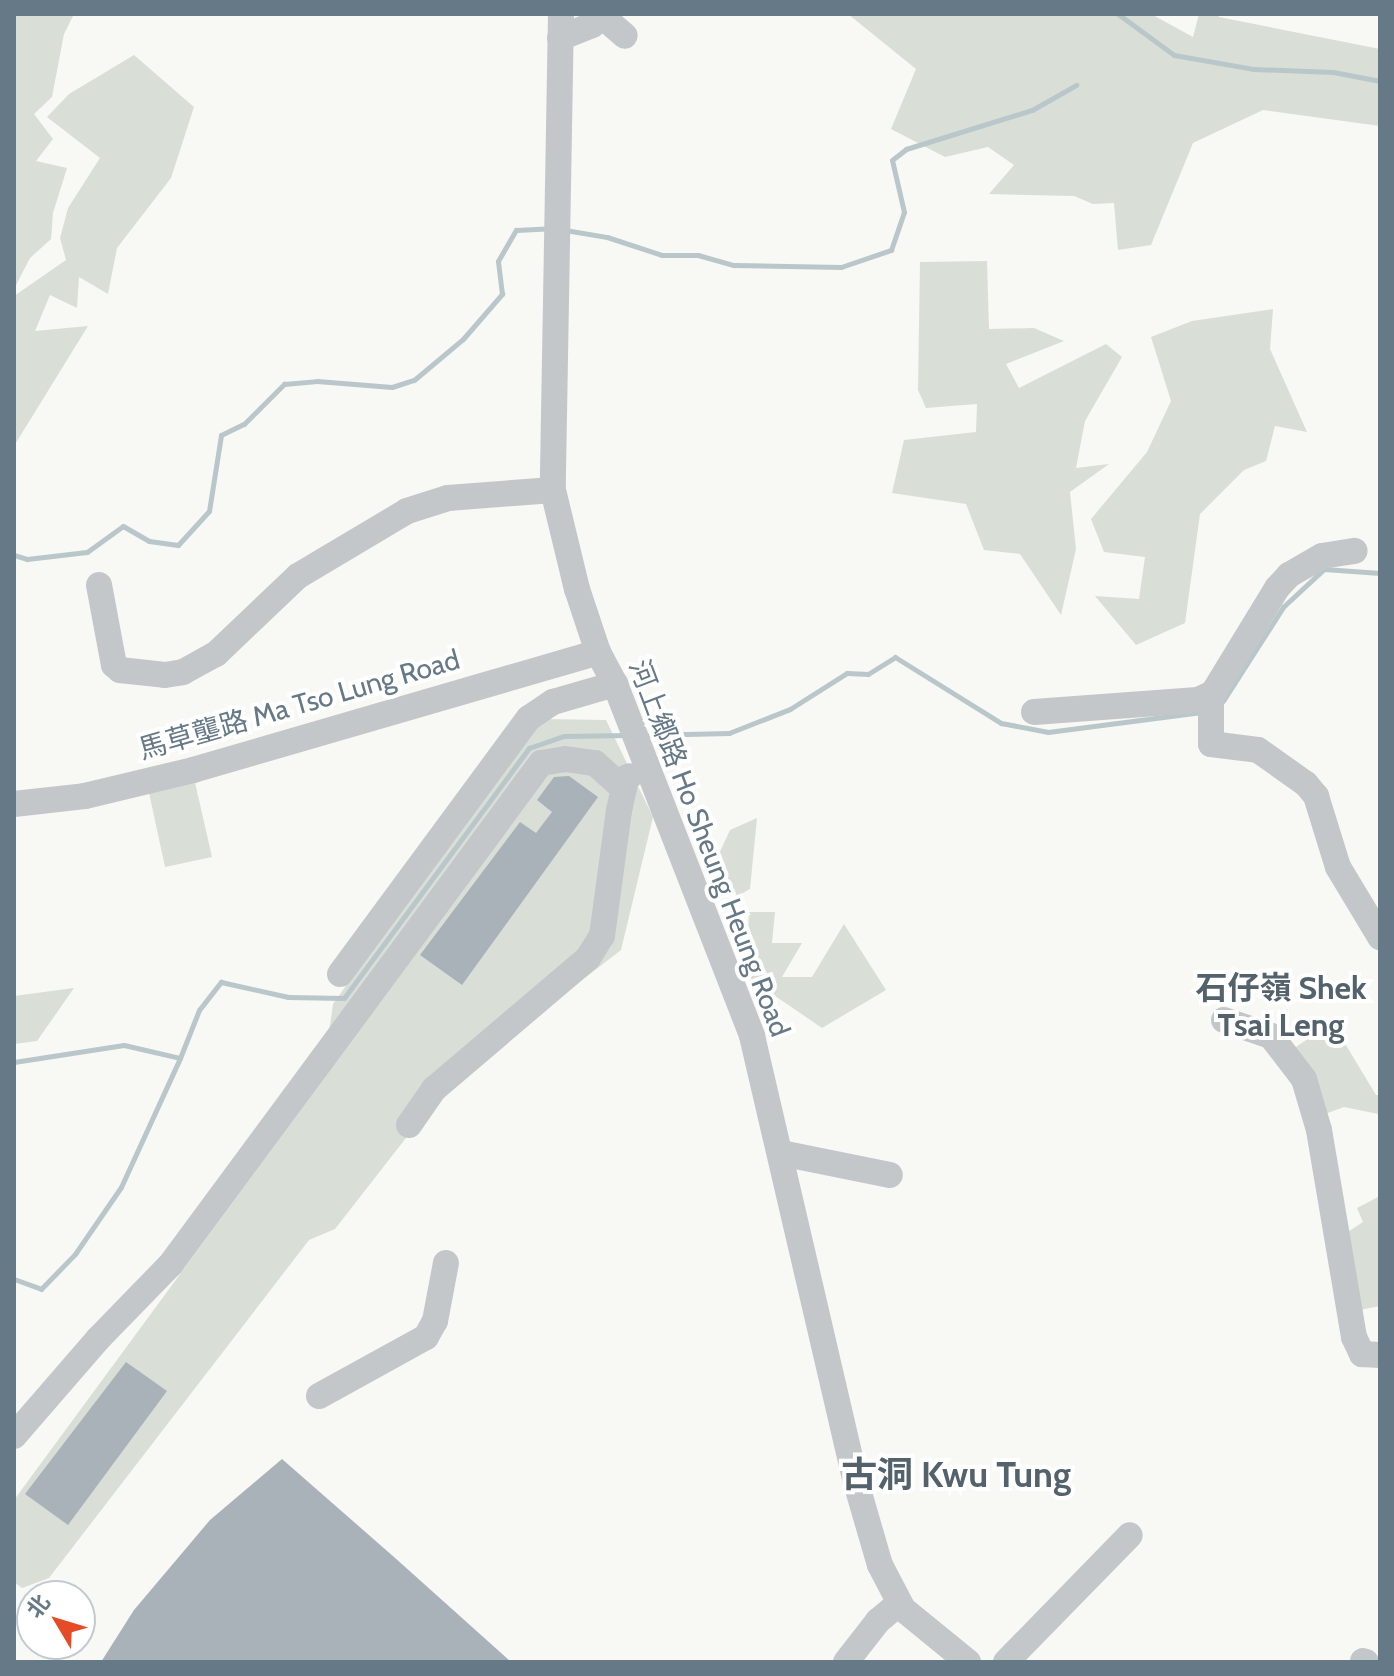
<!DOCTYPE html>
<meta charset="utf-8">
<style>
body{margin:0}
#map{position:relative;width:1394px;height:1676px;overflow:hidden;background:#f8f8f5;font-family:Cabin,"Noto Sans SC",sans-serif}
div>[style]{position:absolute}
.green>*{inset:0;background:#d9dfd6}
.stream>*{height:5px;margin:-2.5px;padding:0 2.5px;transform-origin:2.5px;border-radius:2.5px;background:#b9c7ca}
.building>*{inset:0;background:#a9b2b8}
.minor>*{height:26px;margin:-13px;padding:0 13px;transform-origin:13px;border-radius:13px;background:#c3c7ca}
span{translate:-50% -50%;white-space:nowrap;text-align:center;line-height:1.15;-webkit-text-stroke:8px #fff;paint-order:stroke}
.street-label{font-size:28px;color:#667986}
.quarter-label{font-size:32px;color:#54626b;font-weight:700}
.district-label{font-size:36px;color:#54626b;font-weight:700}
.frame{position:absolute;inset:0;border:16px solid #667986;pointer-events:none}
.north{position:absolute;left:16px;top:1580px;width:80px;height:80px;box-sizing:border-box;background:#fff;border:2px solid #c2c9cf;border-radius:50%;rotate:308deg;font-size:22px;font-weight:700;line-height:32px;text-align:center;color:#667986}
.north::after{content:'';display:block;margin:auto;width:28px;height:36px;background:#e54b27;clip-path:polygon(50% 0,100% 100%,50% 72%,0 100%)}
</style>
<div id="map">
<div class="green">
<i style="clip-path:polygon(14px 14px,74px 14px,64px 34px,52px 97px,34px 114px,53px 139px,36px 161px,67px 168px,53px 213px,51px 239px,30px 258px,14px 289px)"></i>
<i style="clip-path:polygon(848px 14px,1151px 14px,1193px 37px,1199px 14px,1219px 14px,1219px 17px,1380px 49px,1380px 126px,1263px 110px,1193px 143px,1151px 245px,1118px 250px,1114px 203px,1093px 204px,1074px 196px,989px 194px,1014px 165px,988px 147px,945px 157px,891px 129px,916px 69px)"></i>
<i style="clip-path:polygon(134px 55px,194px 107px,171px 178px,117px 248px,108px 294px,79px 277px,77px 308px,50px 295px,35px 331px,88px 326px,14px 446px,14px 296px,66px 260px,60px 238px,68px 208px,100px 158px,47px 117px,69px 94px)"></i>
<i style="clip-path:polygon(987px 261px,989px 329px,1034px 328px,1064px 341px,1006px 364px,1019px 388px,1106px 344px,1122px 357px,1085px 421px,1076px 468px,1109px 464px,1070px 492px,1076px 549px,1061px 615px,1020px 554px,984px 550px,966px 504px,892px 493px,904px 440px,976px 432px,977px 404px,926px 408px,918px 390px,920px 262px)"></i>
<i style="clip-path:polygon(1273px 309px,1270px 349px,1307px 432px,1275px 426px,1266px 461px,1244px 470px,1200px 514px,1185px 623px,1136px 645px,1095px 596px,1139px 599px,1145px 557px,1104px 552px,1091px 519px,1147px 452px,1171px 401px,1151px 337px,1192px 321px)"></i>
<i style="clip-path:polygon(543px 719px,606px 720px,653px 817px,621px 950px,448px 1084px,335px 1229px,309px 1240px,49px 1578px,22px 1588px,14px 1582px,14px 1500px,322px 1081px,333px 1004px,520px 742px)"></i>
<i style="clip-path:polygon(194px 778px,212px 857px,165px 867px,148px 788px)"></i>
<i style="clip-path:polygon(757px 818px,750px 889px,736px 897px,718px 856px,730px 830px)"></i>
<i style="clip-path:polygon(749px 912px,775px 912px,772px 943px,802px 943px,782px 977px,812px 977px,844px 924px,886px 990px,822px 1028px,746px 976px)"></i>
<i style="clip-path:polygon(74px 988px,37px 1041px,14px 1044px,14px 996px)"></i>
<i style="clip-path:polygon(1327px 1026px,1335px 1027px,1376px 1095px,1380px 1095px,1380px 1119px,1378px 1114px,1344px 1107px,1314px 1118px,1278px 1059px)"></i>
<i style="clip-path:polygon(1380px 1196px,1380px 1306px,1355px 1311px,1331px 1243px,1363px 1222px,1357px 1208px)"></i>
</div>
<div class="stream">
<i style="left:1118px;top:14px;width:69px;rotate:36.2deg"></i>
<i style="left:1174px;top:55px;width:80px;rotate:10deg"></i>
<i style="left:1253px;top:69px;width:80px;rotate:2.1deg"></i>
<i style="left:1333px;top:72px;width:48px;rotate:10.8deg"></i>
<i style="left:565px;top:230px;width:43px;rotate:9.5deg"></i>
<i style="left:607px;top:237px;width:58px;rotate:18.1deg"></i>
<i style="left:662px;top:255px;width:36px"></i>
<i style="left:698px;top:255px;width:37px;rotate:16deg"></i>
<i style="left:734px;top:265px;width:107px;rotate:1.1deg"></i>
<i style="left:841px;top:267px;width:53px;rotate:-18.8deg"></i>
<i style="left:891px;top:250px;width:40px;rotate:-71.1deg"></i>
<i style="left:904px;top:212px;width:53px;rotate:-103deg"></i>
<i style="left:892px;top:160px;width:18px;rotate:-38deg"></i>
<i style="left:906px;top:149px;width:132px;rotate:-17.2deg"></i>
<i style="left:1032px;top:110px;width:51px;rotate:-29.6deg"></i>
<i style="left:14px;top:555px;width:14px;rotate:17deg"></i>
<i style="left:27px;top:559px;width:60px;rotate:-6.7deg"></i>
<i style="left:87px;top:552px;width:44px;rotate:-35.8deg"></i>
<i style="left:123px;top:526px;width:30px;rotate:30deg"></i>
<i style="left:149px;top:541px;width:29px;rotate:8deg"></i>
<i style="left:178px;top:545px;width:46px;rotate:-47.6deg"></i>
<i style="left:209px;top:511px;width:77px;rotate:-81deg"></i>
<i style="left:221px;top:435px;width:25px;rotate:-26deg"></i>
<i style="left:244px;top:424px;width:57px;rotate:-45deg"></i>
<i style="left:284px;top:384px;width:33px;rotate:-5deg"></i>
<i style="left:317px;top:381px;width:75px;rotate:4.6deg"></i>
<i style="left:392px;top:387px;width:23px;rotate:-18deg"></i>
<i style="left:414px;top:380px;width:64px;rotate:-39.9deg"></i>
<i style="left:463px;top:339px;width:60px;rotate:-49.1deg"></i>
<i style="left:502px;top:294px;width:33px;rotate:-97deg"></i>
<i style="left:498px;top:261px;width:36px;rotate:-60deg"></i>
<i style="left:516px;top:230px;width:35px;rotate:-3deg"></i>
<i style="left:1223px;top:701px;width:112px;rotate:-57.4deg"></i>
<i style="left:1283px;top:607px;width:56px;rotate:-42.8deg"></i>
<i style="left:1324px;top:569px;width:56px;rotate:4.1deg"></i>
<i style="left:645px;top:735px;width:84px;rotate:-1.4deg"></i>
<i style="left:729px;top:733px;width:66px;rotate:-21.5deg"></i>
<i style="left:790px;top:709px;width:67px;rotate:-32.3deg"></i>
<i style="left:847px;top:673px;width:21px;rotate:3deg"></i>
<i style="left:868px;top:674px;width:32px;rotate:-32deg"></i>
<i style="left:895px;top:657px;width:125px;rotate:31.9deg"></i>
<i style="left:1001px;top:723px;width:48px;rotate:10.8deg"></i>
<i style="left:1048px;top:732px;width:155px;rotate:-7.4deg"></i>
<i style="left:14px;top:1062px;width:111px;rotate:-8.8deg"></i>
<i style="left:124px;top:1045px;width:57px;rotate:13.1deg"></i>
<i style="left:180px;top:1058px;width:52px;rotate:-68.4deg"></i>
<i style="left:199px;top:1010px;width:36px;rotate:-52deg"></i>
<i style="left:221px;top:982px;width:69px;rotate:12.6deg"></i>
<i style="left:288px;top:997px;width:56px;rotate:1deg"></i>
<i style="left:344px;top:998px;width:311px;rotate:-53.5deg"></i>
<i style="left:529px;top:748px;width:37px;rotate:-19deg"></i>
<i style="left:564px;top:736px;width:63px;rotate:-0.9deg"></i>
<i style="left:14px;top:1279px;width:29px;rotate:20deg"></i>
<i style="left:41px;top:1289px;width:49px;rotate:-45.8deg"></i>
<i style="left:75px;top:1254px;width:81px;rotate:-55.5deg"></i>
<i style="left:121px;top:1187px;width:142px;rotate:-65.4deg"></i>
</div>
<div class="building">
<i style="clip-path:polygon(569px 776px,598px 797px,462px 985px,420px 955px,520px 822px,536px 833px,552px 812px,537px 800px,554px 777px)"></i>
<i style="clip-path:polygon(126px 1362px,167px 1391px,68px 1525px,25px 1494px)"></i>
<i style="clip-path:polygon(282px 1459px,394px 1557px,511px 1662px,101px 1662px,134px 1610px,210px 1520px)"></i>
</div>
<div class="minor">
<i style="left:561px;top:14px;width:476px;rotate:91deg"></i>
<i style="left:553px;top:490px;width:102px;rotate:76.4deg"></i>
<i style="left:577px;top:589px;width:66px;rotate:71.6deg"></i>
<i style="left:598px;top:652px;width:36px;rotate:62deg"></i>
<i style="left:615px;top:684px;width:378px;rotate:68.7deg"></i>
<i style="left:752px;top:1036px;width:462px;rotate:76.9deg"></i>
<i style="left:857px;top:1486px;width:82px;rotate:73.8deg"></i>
<i style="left:880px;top:1565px;width:50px;rotate:62.4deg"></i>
<i style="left:903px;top:1609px;width:84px;rotate:39.2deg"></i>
<i style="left:602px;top:16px;width:30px;rotate:41deg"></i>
<i style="left:560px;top:38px;width:35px;rotate:-22deg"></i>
<i style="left:592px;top:25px;width:16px;rotate:-43deg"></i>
<i style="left:99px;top:585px;width:81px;rotate:79.4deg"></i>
<i style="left:114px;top:665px;width:8px;rotate:40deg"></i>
<i style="left:120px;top:670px;width:45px;rotate:6.3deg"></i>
<i style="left:165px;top:675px;width:18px;rotate:-9deg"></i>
<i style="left:183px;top:672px;width:38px;rotate:-29deg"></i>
<i style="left:216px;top:654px;width:113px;rotate:-43.6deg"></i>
<i style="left:298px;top:576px;width:127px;rotate:-30.8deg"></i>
<i style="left:407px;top:511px;width:43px;rotate:-17.6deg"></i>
<i style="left:448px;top:498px;width:105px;rotate:-4.4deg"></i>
<i style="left:1211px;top:694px;width:50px;rotate:90deg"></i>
<i style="left:1211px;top:744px;width:47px;rotate:7.3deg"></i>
<i style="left:1258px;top:750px;width:59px;rotate:35.3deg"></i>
<i style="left:1306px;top:784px;width:16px;rotate:50deg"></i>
<i style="left:1316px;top:796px;width:74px;rotate:72.8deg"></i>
<i style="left:1338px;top:867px;width:82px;rotate:59deg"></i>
<i style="left:1034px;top:712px;width:164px;rotate:-4.2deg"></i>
<i style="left:1198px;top:700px;width:17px;rotate:-25deg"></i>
<i style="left:1213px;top:693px;width:123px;rotate:-58.6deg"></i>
<i style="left:1277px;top:588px;width:18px;rotate:-47deg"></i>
<i style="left:1289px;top:575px;width:38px;rotate:-30deg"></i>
<i style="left:1322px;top:556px;width:33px;rotate:-9deg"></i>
<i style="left:14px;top:804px;width:71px;rotate:-6.4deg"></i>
<i style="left:85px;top:796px;width:111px;rotate:-13.5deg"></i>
<i style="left:193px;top:770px;width:422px;rotate:-16.2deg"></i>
<i style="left:340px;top:974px;width:318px;rotate:-53.6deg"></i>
<i style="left:529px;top:718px;width:29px;rotate:-34deg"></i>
<i style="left:553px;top:702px;width:65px;rotate:-16.2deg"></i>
<i style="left:1224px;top:1020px;width:50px;rotate:18.8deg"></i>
<i style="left:1271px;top:1036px;width:54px;rotate:52.5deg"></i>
<i style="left:1304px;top:1079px;width:53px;rotate:73.6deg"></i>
<i style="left:1319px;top:1130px;width:210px;rotate:80.4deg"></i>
<i style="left:1354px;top:1337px;width:19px;rotate:65deg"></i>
<i style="left:1362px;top:1354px;width:18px;rotate:3deg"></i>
<i style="left:409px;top:1125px;width:44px;rotate:-55.2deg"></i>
<i style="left:434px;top:1089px;width:202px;rotate:-40.4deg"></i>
<i style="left:588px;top:958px;width:26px;rotate:-58deg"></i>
<i style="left:602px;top:936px;width:126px;rotate:-82.3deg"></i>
<i style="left:619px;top:811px;width:34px;rotate:-78deg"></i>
<i style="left:626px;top:778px;width:4px;rotate:-27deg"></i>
<i style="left:781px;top:1153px;width:111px;rotate:11.4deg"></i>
<i style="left:319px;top:1396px;width:122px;rotate:-28.9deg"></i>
<i style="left:426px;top:1337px;width:18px;rotate:-61deg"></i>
<i style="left:435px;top:1321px;width:59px;rotate:-79.3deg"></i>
<i style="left:14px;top:1436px;width:128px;rotate:-49.1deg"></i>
<i style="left:98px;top:1339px;width:105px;rotate:-45.8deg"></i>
<i style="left:171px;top:1264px;width:623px;rotate:-53.55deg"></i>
<i style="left:541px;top:763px;width:24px;rotate:-9deg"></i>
<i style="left:565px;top:759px;width:30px;rotate:8deg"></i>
<i style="left:595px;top:763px;width:39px;rotate:42deg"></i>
<i style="left:1363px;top:1661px;width:3px;rotate:18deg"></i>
<i style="left:846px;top:1662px;width:52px;rotate:-52deg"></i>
<i style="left:878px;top:1621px;width:26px;rotate:-40deg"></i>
<i style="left:1006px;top:1662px;width:177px;rotate:-45.7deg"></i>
</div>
<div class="street-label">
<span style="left:299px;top:704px;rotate:-16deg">馬草壟路 Ma Tso Lung Road</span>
<span style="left:710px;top:848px;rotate:69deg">河上鄉路 Ho Sheung Heung Road</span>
</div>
<div class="quarter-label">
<span style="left:1281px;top:1007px">石仔嶺 Shek<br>Tsai Leng</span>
</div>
<div class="district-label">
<span style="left:956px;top:1475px">古洞 Kwu Tung</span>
</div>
<div class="frame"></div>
<div class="north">北</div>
</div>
